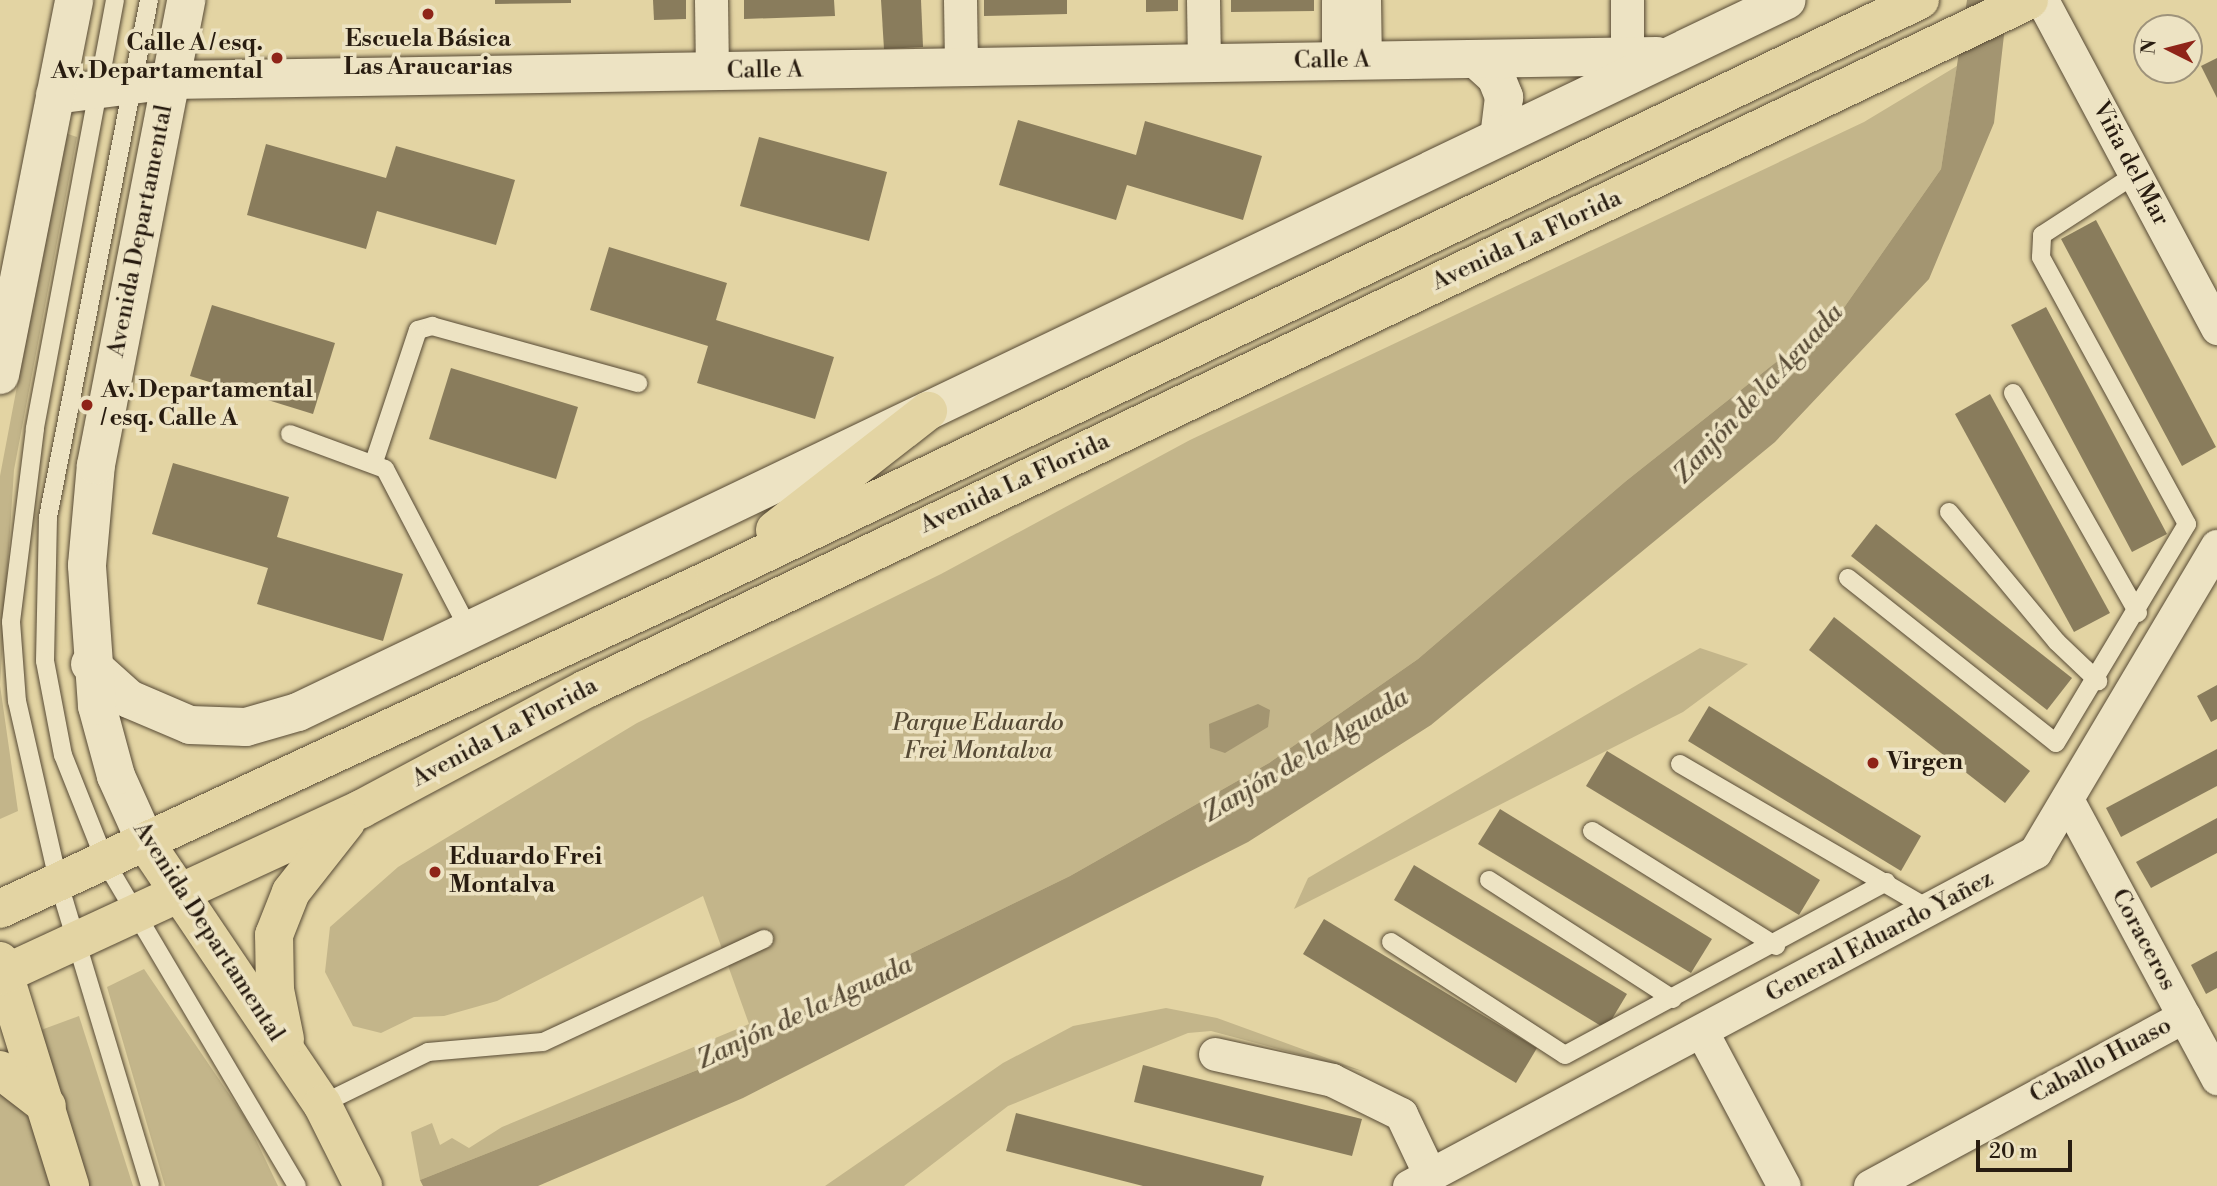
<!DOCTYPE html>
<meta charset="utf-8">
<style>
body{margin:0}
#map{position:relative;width:2217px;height:1186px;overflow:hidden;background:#e3d4a3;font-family:"Libre Bodoni",serif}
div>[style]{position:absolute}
.green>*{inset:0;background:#c3b58a}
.water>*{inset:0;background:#a39571}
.building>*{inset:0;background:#897c5c}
.roads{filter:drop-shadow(0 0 2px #574a35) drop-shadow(0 0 2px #574a35)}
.lane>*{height:18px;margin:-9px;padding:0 9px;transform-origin:9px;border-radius:9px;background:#ede3c3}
.street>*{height:33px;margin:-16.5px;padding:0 16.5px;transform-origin:16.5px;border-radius:16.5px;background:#ede3c3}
.secondary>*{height:38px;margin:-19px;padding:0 19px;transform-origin:19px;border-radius:19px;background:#ede3c3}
.primary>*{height:38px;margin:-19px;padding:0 19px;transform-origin:19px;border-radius:19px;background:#e3d4a3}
.dots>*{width:19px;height:19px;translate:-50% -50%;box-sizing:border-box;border:4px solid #ede3c3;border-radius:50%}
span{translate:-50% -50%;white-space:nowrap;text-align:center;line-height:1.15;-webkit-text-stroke:7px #ede3c3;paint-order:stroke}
.poi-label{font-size:24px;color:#281c10;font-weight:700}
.right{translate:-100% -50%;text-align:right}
.left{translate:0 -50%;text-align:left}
.street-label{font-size:24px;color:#281c10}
.park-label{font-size:24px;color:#564a35;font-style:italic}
.water-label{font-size:26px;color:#594c37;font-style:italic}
.north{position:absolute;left:2133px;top:14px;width:70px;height:70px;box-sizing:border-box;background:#ede3c3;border:2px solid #9e937b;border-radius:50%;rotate:276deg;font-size:19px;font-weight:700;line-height:28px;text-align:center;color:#281c10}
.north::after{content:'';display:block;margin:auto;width:24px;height:32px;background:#8f2418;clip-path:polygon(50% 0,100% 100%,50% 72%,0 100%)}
.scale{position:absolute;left:1976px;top:1140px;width:96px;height:32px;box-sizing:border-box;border:4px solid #281c10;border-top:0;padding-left:9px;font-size:21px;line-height:24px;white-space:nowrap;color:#281c10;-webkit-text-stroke:5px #ede3c3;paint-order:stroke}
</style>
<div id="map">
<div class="green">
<i style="clip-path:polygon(1957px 66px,1941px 169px,1843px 309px,1626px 481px,1418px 659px,1269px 763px,1070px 876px,863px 977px,705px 1067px,420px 1180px,411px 1132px,432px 1123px,440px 1145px,452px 1138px,469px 1148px,502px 1127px,749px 1024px,703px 896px,497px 1001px,444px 1016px,414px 1017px,381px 1033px,353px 1026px,325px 972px,330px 927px,398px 867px,637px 723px,941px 574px,1190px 440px,1864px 122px)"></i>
<i style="clip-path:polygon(65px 133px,77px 137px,14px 470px,0 685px,18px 811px,0 819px,0 476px)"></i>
<i style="clip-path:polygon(1700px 648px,1748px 664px,1683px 712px,1294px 909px,1308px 878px)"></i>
<i style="clip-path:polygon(144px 969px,246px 1119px,278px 1186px,165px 1186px,107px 987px)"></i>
<i style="clip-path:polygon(1166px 1008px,1217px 1018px,1365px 1072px,1211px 1031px,1188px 1033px,1008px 1106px,904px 1186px,825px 1186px,1003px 1063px,1073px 1026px)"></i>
<i style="clip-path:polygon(79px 1016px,133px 1186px,88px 1186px,41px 1030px)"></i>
<i style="clip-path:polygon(0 1088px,29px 1118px,51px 1186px,0 1186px)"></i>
</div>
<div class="water">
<i style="clip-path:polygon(1967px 0,2008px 0,1994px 123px,1929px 279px,1775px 442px,1431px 725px,1248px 842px,743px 1098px,538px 1186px,423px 1186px,420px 1180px,705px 1067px,863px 977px,1070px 876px,1269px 763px,1418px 659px,1626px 481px,1843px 309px,1941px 169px)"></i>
<i style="clip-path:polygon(1258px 704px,1270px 710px,1268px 727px,1225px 753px,1210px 748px,1209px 724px)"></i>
</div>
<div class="building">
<i style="clip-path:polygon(495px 0,571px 0,571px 3px,495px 4px)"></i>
<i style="clip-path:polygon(653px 0,686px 0,686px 19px,654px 20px)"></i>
<i style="clip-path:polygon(744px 0,834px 0,835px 16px,744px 19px)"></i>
<i style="clip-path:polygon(881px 0,921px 0,923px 47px,884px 49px)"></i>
<i style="clip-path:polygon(984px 0,1067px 0,1067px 14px,984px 16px)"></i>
<i style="clip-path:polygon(1146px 0,1178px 0,1178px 11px,1146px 12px)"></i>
<i style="clip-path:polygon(1231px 0,1314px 0,1314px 11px,1231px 12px)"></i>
<i style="clip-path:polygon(2217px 58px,2217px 98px,2201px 66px)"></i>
<i style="clip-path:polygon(1018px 120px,1136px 155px,1145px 121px,1262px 156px,1243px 220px,1127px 185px,1116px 220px,999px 185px)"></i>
<i style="clip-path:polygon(759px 137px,887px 172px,869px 241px,740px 206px)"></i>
<i style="clip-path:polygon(266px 144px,386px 178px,396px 146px,515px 180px,496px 245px,377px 211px,366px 249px,247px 215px)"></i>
<i style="clip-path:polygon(2096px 220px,2216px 447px,2182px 466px,2061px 239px)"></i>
<i style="clip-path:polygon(609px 247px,727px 283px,716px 320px,834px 357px,815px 419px,697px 383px,708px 346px,590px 310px)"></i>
<i style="clip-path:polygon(212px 305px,335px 343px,313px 414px,190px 376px)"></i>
<i style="clip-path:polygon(2046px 307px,2167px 534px,2132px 552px,2011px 325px)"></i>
<i style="clip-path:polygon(451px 368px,578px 407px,556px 479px,429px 439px)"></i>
<i style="clip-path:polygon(1990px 394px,2110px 613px,2074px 632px,1955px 414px)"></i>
<i style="clip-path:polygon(173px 463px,289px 497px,277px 537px,403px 574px,383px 641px,257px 604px,268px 568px,152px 534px)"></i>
<i style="clip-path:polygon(1876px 524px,2072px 678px,2047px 710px,1851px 556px)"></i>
<i style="clip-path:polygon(1834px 617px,2030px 771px,2005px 803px,1809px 650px)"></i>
<i style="clip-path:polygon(2217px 685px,2217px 719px,2211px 722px,2197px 696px)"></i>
<i style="clip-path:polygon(1709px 706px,1921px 836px,1901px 871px,1688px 741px)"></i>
<i style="clip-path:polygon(2217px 749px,2217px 786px,2121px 837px,2106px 808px)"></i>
<i style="clip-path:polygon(1607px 751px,1820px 880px,1799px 915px,1586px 786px)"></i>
<i style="clip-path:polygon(1500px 809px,1712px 939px,1691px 973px,1478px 844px)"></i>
<i style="clip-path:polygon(2217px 818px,2217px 853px,2151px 888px,2136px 862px)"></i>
<i style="clip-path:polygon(1414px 865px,1627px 994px,1606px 1029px,1394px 900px)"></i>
<i style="clip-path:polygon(1324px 919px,1537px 1048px,1516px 1083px,1303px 954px)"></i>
<i style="clip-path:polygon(2217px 951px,2217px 988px,2206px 994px,2191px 965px)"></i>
<i style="clip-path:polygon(1143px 1065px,1362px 1119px,1352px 1156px,1134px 1102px)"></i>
<i style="clip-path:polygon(1016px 1113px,1264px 1176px,1261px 1186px,1143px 1186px,1006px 1151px)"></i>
</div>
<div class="roads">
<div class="lane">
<i style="left:115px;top:0;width:436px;rotate:100.6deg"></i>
<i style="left:35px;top:429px;width:194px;rotate:97.1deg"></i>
<i style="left:11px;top:622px;width:79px;rotate:85.7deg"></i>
<i style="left:17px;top:701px;width:188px;rotate:77.1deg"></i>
<i style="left:59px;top:884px;width:315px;rotate:73.2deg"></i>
<i style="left:149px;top:0;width:527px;rotate:101.05deg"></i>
<i style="left:48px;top:517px;width:144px;rotate:91.2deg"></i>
<i style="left:45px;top:661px;width:96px;rotate:79.2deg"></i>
<i style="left:63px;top:755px;width:116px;rotate:68.3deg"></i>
<i style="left:106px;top:863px;width:375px;rotate:59.4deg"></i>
<i style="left:2013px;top:393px;width:253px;rotate:60.4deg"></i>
<i style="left:290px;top:434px;width:101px;rotate:20.2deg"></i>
<i style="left:385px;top:469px;width:182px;rotate:62.4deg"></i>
<i style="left:374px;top:462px;width:139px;rotate:-71.6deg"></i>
<i style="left:418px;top:330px;width:15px;rotate:-16deg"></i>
<i style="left:432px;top:326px;width:214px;rotate:15.5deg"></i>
<i style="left:1949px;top:512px;width:169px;rotate:50.3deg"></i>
<i style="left:2057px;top:642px;width:57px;rotate:43.6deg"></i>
<i style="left:1848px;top:578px;width:265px;rotate:38.4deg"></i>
<i style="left:2056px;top:743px;width:255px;rotate:-59.1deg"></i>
<i style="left:2187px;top:524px;width:304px;rotate:-118.7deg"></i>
<i style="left:2041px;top:257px;width:22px;rotate:-87deg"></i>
<i style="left:2042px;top:235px;width:112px;rotate:-33deg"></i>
<i style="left:1680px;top:764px;width:290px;rotate:30.2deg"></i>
<i style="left:1592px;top:831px;width:217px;rotate:32deg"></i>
<i style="left:1489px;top:880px;width:219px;rotate:32.9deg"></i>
<i style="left:1391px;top:942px;width:207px;rotate:33deg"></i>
<i style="left:1565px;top:1055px;width:365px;rotate:-28.3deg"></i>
<i style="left:322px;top:1104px;width:118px;rotate:-26.1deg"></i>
<i style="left:428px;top:1052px;width:115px;rotate:-5deg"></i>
<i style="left:543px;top:1042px;width:244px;rotate:-25deg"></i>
</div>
<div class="street">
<i style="left:711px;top:0;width:71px;rotate:89.2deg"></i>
<i style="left:960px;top:0;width:67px;rotate:89.1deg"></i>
<i style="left:1203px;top:0;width:63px;rotate:89.1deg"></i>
<i style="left:1364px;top:0;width:61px;rotate:89.1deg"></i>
<i style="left:1627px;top:0;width:56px;rotate:90deg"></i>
<i style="left:2042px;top:0;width:372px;rotate:61.9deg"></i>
<i style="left:1338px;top:61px;width:61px;rotate:-90deg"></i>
<i style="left:2068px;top:801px;width:315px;rotate:61.7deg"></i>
<i style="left:1702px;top:1032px;width:174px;rotate:62deg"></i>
<i style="left:1215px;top:1054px;width:120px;rotate:12.5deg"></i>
<i style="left:1332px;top:1080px;width:77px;rotate:26.2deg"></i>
<i style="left:1401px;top:1114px;width:68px;rotate:64.6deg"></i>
<i style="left:1409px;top:1186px;width:710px;rotate:-28.08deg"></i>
<i style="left:2035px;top:852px;width:356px;rotate:-59.3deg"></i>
<i style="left:1870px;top:1186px;width:357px;rotate:-28.4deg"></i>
</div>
<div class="secondary">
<i style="left:1476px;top:59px;width:27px;rotate:42deg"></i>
<i style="left:1496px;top:77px;width:22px;rotate:68deg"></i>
<i style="left:1504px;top:97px;width:39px;rotate:97deg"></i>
<i style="left:55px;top:95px;width:117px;rotate:-7.4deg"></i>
<i style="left:171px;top:80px;width:1486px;rotate:-0.93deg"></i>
<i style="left:0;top:375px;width:382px;rotate:-78.8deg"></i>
<i style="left:90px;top:664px;width:52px;rotate:41.9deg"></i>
<i style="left:129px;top:699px;width:66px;rotate:23.1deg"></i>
<i style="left:190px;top:725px;width:56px;rotate:2deg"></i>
<i style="left:246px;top:727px;width:54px;rotate:-16.1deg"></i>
<i style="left:298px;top:712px;width:1650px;rotate:-25.56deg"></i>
<i style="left:147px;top:845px;width:76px;rotate:-114.2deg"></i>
<i style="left:116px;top:776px;width:73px;rotate:-105.2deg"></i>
<i style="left:97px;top:706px;width:141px;rotate:-94.1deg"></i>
<i style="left:87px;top:565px;width:100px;rotate:-84.9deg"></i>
<i style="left:96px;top:465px;width:474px;rotate:-79deg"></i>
</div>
<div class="primary">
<i style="left:775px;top:530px;width:194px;rotate:-37.9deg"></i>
<i style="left:147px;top:845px;width:313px;rotate:56deg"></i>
<i style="left:322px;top:1104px;width:92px;rotate:63.4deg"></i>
<i style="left:0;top:909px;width:788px;rotate:-24.91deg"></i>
<i style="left:715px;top:577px;width:1336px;rotate:-25.59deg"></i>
<i style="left:0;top:961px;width:236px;rotate:72.7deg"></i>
<i style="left:0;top:976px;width:398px;rotate:-24.8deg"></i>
<i style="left:361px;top:809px;width:255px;rotate:-28.1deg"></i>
<i style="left:586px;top:689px;width:1599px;rotate:-25.52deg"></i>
<i style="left:285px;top:1039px;width:50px;rotate:-101.5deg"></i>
<i style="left:275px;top:990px;width:55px;rotate:-91deg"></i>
<i style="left:274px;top:935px;width:46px;rotate:-68.4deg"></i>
<i style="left:291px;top:892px;width:89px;rotate:-51.8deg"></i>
<i style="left:0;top:1070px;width:59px;rotate:37.5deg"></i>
</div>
</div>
<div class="dots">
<i style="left:428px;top:14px;background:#8f2418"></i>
<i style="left:277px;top:58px;background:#8f2418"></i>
<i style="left:87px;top:405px;background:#8f2418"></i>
<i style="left:1873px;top:763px;background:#8f2418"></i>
<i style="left:435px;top:872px;background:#8f2418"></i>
</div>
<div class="poi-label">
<span style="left:428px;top:54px">Escuela Básica<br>Las Araucarias</span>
<span class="right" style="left:263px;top:58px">Calle A / esq.<br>Av. Departamental</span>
<span class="left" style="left:101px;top:405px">Av. Departamental<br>/ esq. Calle A</span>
<span class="left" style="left:1887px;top:763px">Virgen</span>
<span class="left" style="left:449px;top:872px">Eduardo Frei<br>Montalva</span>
</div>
<div class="street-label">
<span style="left:1332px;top:61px;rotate:-1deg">Calle A</span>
<span style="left:765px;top:71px;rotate:-1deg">Calle A</span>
<span style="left:2130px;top:164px;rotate:62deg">Viña del Mar</span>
<span style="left:141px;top:231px;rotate:-79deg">Avenida Departamental</span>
<span style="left:1527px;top:241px;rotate:-25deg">Avenida La Florida</span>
<span style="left:1015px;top:484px;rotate:-25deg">Avenida La Florida</span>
<span style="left:505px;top:733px;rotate:-28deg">Avenida La Florida</span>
<span style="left:208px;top:932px;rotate:57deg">Avenida Departamental</span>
<span style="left:1880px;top:937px;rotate:-28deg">General Eduardo Yañez</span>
<span style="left:2143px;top:940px;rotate:62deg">Coraceros</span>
<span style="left:2101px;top:1061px;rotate:-28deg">Caballo Huaso</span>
</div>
<div class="park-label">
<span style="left:978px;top:738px">Parque Eduardo<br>Frei Montalva</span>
</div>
<div class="water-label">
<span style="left:1759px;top:394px;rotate:-47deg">Zanjón de la Aguada</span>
<span style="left:1306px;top:756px;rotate:-31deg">Zanjón de la Aguada</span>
<span style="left:805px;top:1013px;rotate:-25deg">Zanjón de la Aguada</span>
</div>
<div class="north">N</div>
<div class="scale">20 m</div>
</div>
